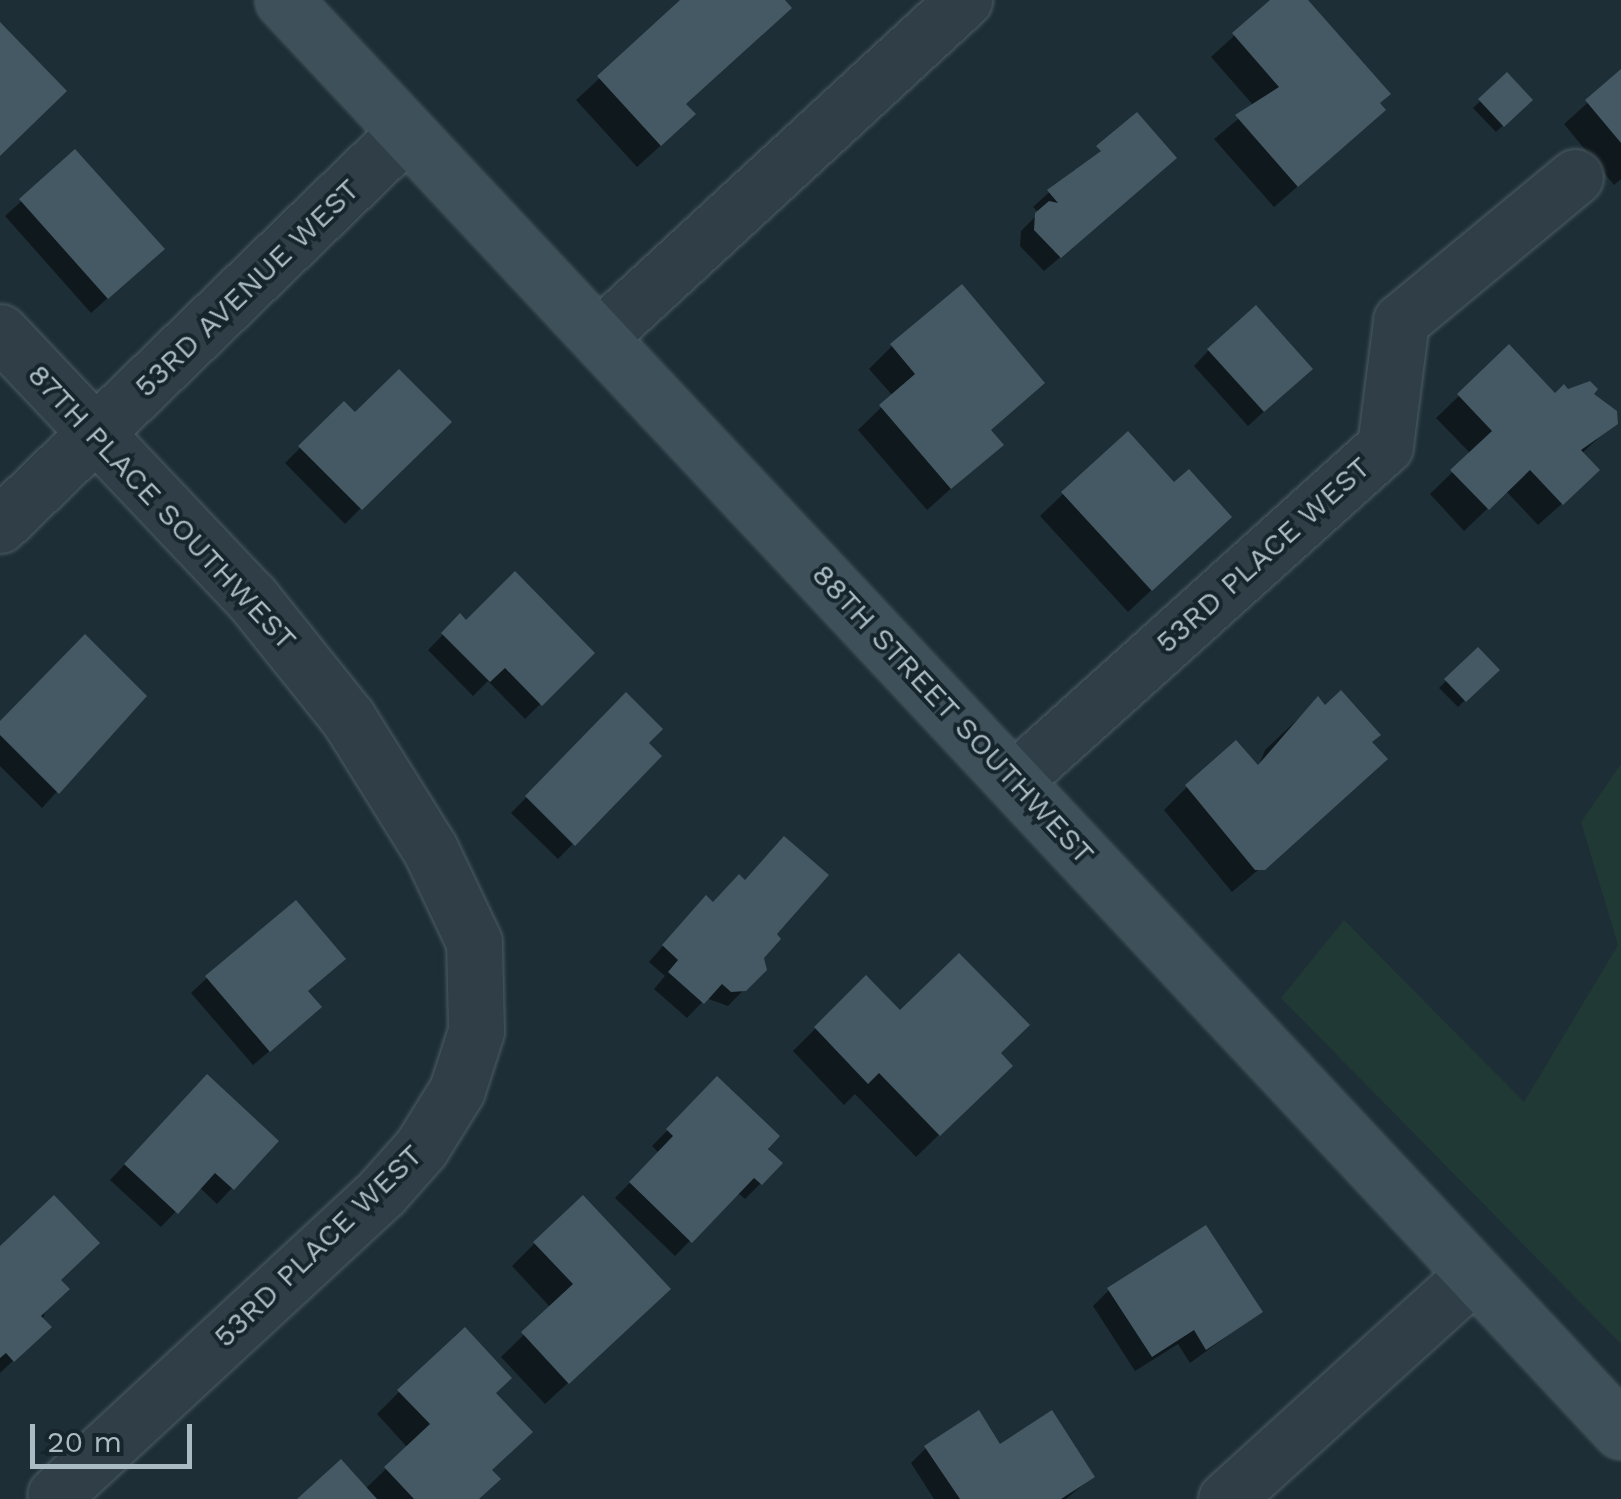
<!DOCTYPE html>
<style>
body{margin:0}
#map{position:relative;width:1621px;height:1499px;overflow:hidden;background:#1d2e36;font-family:"Work Sans",sans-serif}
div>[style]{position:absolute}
.green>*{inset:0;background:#203935}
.shadow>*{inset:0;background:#0007}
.building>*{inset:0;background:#445963}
.roads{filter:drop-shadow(0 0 2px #4e5d65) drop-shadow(0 0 2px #4e5d65)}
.street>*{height:55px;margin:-27.5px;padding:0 27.5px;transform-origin:27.5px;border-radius:27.5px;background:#303f47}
.secondary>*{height:55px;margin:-27.5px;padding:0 27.5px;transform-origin:27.5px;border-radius:27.5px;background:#3e505a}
span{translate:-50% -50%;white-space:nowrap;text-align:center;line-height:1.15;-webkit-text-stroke:8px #16242b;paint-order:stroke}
.street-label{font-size:30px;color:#aabbc4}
.scale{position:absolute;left:30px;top:1424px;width:162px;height:45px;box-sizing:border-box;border:5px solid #aabbc4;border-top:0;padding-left:12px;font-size:30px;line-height:35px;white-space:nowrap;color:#aabbc4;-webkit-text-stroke:8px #16242b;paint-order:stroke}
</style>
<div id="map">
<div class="green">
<i style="clip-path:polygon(1621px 764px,1621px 1344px,1281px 998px,1344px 920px,1524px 1102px,1618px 945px,1581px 822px)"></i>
</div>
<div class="shadow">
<i style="clip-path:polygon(684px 0,782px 0,684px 105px,670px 137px,637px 167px,576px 100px)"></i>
<i style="clip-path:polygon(1273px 0,1305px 0,1377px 104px,1360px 132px,1274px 207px,1214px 139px,1254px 106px,1211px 57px)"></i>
<i style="clip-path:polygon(1621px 73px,1621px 179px,1614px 185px,1564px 124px)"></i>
<i style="clip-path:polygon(1507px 76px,1530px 100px,1496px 132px,1473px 108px)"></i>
<i style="clip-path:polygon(75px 153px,146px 264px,91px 313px,5px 216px)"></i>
<i style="clip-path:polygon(1074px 170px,1077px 175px,1159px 173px,1044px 271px,1020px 246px,1021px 231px,1039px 213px,1033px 207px)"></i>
<i style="clip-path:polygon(892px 346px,1000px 445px,927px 510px,858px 430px,893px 396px,869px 369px)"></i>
<i style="clip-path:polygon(1509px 348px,1554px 396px,1590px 394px,1615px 423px,1581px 454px,1574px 493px,1538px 525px,1506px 491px,1464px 531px,1430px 494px,1471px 454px,1436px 418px)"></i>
<i style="clip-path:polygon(1209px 350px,1294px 384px,1248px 426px,1194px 366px)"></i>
<i style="clip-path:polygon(344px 404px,355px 416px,448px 422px,345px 524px,285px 463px)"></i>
<i style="clip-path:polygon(1063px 494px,1206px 539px,1128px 612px,1040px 516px)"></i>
<i style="clip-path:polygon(460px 617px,466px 623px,592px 653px,525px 719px,488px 681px,473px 696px,428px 650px)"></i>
<i style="clip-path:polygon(1478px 651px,1496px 670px,1458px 707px,1439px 688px)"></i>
<i style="clip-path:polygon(144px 696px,42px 808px,0 766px,0 724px)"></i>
<i style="clip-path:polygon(626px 696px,645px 743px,659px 756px,558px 859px,511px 813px)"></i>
<i style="clip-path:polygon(1318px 700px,1369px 743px,1362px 782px,1232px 892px,1164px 810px,1187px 787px,1258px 768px,1265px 750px)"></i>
<i style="clip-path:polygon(691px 914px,773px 934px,762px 957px,764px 969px,728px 1006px,706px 998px,687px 1018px,654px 989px,665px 976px,649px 962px)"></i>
<i style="clip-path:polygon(207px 978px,306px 993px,304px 1022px,253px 1065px,191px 993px)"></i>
<i style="clip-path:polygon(866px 978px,900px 1013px,998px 1053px,1010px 1066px,916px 1157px,855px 1094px,844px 1105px,793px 1051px)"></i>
<i style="clip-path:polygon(718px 1079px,780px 1164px,745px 1199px,737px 1192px,675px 1256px,615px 1198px,659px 1153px,652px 1146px)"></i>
<i style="clip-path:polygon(192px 1093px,276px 1141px,217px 1204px,199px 1187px,161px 1227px,110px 1180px)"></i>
<i style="clip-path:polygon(535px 1243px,645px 1312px,545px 1404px,501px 1357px,551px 1308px,512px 1266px)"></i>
<i style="clip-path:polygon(0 1249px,58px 1281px,33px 1342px,0 1373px)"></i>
<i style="clip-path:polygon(1109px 1290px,1260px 1312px,1190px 1363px,1178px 1344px,1135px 1371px,1093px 1306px)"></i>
<i style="clip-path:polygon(399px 1392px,494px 1393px,489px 1471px,477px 1499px,300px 1499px,365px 1489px,408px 1448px,377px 1414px)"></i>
<i style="clip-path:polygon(999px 1447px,1092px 1477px,1066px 1499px,934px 1499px,911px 1463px,926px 1448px)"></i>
</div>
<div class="building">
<i style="clip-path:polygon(680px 0,785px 0,792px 8px,686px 104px,696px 114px,661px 146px,597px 76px)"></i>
<i style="clip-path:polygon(1270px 0,1308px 0,1391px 94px,1380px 103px,1386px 110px,1298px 187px,1235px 115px,1279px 87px,1232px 33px)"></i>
<i style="clip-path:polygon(0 22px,67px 91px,0 156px)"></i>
<i style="clip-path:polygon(1621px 69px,1621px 143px,1585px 100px)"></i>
<i style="clip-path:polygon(1507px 72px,1533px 100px,1504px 127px,1478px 99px)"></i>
<i style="clip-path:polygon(1137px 112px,1177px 158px,1061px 258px,1034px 230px,1035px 213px,1049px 201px,1058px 203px,1047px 190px,1101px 151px,1096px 146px)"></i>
<i style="clip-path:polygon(75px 149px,165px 249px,108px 299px,19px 199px)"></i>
<i style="clip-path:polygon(962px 284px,1045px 383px,991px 430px,1004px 445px,951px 489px,879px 405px,915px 374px,890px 344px)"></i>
<i style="clip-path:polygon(1256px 305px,1313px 369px,1264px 412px,1207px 349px)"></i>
<i style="clip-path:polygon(1509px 344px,1555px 393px,1564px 384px,1568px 389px,1590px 381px,1598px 389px,1594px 394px,1617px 411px,1618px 424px,1581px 450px,1600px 470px,1563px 505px,1530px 470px,1489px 510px,1450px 470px,1492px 431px,1457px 394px)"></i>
<i style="clip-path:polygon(399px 369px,452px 422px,362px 510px,298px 446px,344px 401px,355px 412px)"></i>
<i style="clip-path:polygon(1128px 431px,1174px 482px,1189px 469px,1232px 517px,1152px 591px,1061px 492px)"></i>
<i style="clip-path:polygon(515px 571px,595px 653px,542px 706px,505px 668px,490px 682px,441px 633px,460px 613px,466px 620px)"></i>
<i style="clip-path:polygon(85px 634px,147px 696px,59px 794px,0 735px,0 721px)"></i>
<i style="clip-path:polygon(1478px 647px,1500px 670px,1466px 702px,1444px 679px)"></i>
<i style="clip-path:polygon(1341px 690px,1381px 735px,1372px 742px,1388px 759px,1265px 870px,1255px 870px,1185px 785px,1236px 740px,1258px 765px,1318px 696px,1325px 705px)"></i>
<i style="clip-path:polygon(626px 692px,663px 729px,649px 743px,662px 756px,575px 846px,525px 796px)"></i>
<i style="clip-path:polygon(784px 836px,829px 875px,777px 934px,781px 939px,764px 958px,767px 970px,746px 991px,731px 992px,722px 984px,704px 1004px,668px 972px,678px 960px,662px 945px,706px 895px,713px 902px,739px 874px,745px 880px)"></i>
<i style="clip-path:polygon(296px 900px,346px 959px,308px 991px,322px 1007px,270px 1052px,205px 976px)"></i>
<i style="clip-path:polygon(959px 953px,1030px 1025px,1001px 1053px,1013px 1066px,940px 1136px,879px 1073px,868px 1084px,814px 1027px,866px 975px,900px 1010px)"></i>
<i style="clip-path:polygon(207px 1074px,279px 1141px,234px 1190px,215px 1173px,178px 1214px,124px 1164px)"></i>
<i style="clip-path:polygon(717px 1076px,780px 1136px,768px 1149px,783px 1163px,762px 1185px,754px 1178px,692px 1243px,629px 1182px,673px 1136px,666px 1129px)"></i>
<i style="clip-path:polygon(54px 1195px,100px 1243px,61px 1280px,70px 1289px,41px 1316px,52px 1327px,14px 1362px,6px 1353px,0 1358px,0 1246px)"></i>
<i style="clip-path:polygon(583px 1195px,671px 1289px,569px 1384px,521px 1332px,573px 1284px,533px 1242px)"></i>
<i style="clip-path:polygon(1206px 1225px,1263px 1312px,1206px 1350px,1194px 1330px,1152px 1357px,1107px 1288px)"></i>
<i style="clip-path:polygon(465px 1327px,512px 1378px,496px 1393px,533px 1432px,492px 1470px,501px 1479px,479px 1499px,414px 1499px,384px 1467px,430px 1424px,397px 1390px)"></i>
<i style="clip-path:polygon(979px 1410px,1000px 1444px,1052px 1410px,1095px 1477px,1061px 1499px,960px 1499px,924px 1446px)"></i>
<i style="clip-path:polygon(341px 1459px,377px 1499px,297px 1499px)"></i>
</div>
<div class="roads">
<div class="street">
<i style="left:0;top:332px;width:365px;rotate:46.6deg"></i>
<i style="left:251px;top:597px;width:155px;rotate:51.3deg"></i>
<i style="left:348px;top:718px;width:155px;rotate:58deg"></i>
<i style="left:430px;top:849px;width:103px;rotate:64.7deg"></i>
<i style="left:474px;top:942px;width:89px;rotate:88.7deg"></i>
<i style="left:476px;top:1031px;width:62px;rotate:107.9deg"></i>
<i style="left:457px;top:1090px;width:68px;rotate:121.8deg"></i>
<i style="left:421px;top:1148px;width:60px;rotate:131.6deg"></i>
<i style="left:381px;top:1193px;width:444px;rotate:137.2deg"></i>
<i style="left:602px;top:334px;width:493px;rotate:-42.7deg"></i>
<i style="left:0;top:525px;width:565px;rotate:-44.07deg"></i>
<i style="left:1014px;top:780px;width:499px;rotate:-42deg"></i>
<i style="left:1385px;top:446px;width:126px;rotate:-82.7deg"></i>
<i style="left:1401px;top:321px;width:226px;rotate:-39.6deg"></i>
<i style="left:1226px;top:1499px;width:335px;rotate:-42.2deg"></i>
</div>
<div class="secondary">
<i style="left:283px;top:0;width:1959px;rotate:46.92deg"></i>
</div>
</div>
<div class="street-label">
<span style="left:247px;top:288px;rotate:-44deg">53RD AVENUE WEST</span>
<span style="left:162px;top:507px;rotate:47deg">87TH PLACE SOUTHWEST</span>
<span style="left:1263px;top:555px;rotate:-42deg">53RD PLACE WEST</span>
<span style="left:953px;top:714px;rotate:47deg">88TH STREET SOUTHWEST</span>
<span style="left:318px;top:1246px;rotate:-44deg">53RD PLACE WEST</span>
</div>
<div class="scale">20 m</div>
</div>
